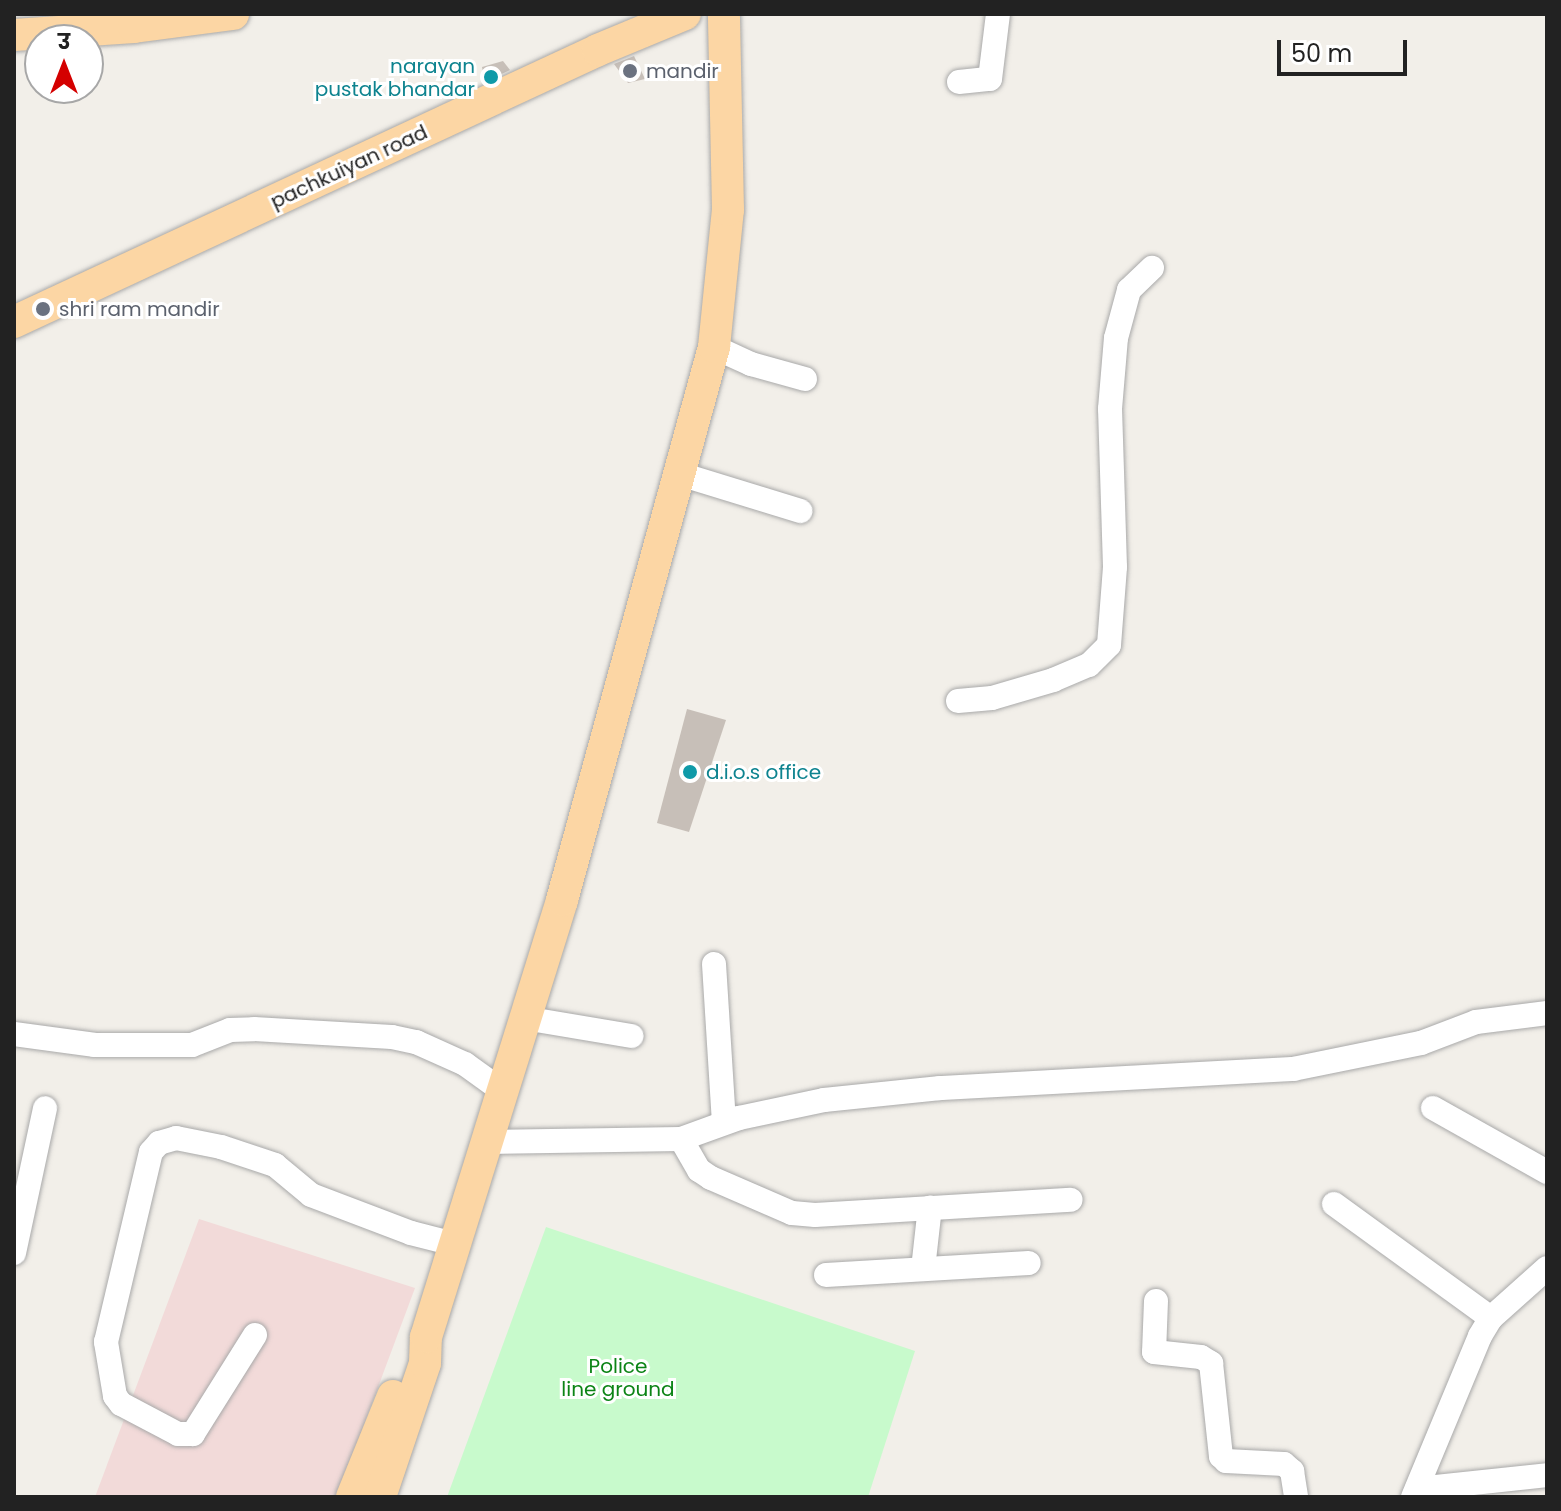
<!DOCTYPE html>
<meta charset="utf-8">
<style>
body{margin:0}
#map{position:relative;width:1561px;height:1511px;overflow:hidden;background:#f2efe9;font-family:Poppins,"Noto Sans Devanagari",sans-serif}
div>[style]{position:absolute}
.commercial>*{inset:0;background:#f2dad9}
.park>*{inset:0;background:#c8facc}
.building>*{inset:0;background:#c7bfb8}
.roads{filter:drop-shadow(0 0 2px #a9a9a9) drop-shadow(0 0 2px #a9a9a9)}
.minor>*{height:24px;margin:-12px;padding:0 12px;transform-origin:12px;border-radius:12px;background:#fff}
.major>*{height:32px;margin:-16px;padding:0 16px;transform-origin:16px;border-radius:16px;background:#fcd6a4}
.dots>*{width:22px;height:22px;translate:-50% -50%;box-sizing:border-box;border:4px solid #fff;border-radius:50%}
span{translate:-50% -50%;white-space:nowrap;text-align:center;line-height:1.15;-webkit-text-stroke:6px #fff;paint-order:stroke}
.culture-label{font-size:20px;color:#0d838f}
.right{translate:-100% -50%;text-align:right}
.left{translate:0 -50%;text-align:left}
.worship-label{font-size:20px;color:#5b616d}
.street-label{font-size:20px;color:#222}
.park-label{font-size:20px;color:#0c8416}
.frame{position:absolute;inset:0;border:16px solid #222;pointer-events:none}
.north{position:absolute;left:24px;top:24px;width:80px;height:80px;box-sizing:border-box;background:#fff;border:2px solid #a7a7a7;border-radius:50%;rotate:0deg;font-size:22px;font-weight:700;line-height:32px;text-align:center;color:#222}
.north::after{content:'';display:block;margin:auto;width:28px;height:36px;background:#d40000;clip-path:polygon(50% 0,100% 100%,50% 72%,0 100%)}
.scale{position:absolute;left:1277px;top:40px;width:130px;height:36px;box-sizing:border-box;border:4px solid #222;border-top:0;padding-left:10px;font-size:24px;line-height:28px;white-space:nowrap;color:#222;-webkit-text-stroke:6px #fff;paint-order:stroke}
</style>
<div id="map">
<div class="commercial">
<i style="clip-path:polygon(199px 1219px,415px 1288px,337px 1497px,95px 1497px)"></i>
</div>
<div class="park">
<i style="clip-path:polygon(546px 1227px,915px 1351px,868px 1497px,447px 1497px)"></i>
</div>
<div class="building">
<i style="clip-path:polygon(634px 56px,645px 79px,628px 83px,614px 64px)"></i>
<i style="clip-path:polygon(503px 61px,510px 70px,485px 82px,482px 67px)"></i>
<i style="clip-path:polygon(687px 709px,726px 720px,689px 832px,657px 823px)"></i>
</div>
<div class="roads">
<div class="minor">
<i style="left:959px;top:82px;width:31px;rotate:-6deg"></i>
<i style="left:990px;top:79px;width:65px;rotate:-83deg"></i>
<i style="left:714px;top:347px;width:41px;rotate:24.7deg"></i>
<i style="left:751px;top:364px;width:56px;rotate:15.5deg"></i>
<i style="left:680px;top:474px;width:126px;rotate:17.1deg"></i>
<i style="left:958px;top:701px;width:34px;rotate:-5deg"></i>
<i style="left:992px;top:698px;width:64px;rotate:-16.4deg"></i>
<i style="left:1053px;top:680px;width:39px;rotate:-23deg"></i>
<i style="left:1089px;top:665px;width:28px;rotate:-45deg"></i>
<i style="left:1109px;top:645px;width:78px;rotate:-85.6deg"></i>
<i style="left:1115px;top:567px;width:158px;rotate:-91.8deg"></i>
<i style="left:1110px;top:409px;width:71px;rotate:-85.2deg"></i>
<i style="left:1116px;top:338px;width:50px;rotate:-74.8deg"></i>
<i style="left:1129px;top:290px;width:32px;rotate:-44deg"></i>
<i style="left:714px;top:964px;width:159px;rotate:86.4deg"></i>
<i style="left:524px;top:1018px;width:109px;rotate:9.5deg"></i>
<i style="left:14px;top:1034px;width:82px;rotate:7.7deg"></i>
<i style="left:95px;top:1045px;width:97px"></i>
<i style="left:192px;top:1045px;width:41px;rotate:-21.5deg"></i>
<i style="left:230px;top:1030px;width:24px;rotate:-2deg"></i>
<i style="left:254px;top:1029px;width:138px;rotate:3.3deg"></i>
<i style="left:392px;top:1037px;width:25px;rotate:12deg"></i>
<i style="left:416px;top:1042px;width:54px;rotate:24.2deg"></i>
<i style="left:465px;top:1064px;width:44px;rotate:35.8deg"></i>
<i style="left:1433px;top:1108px;width:131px;rotate:29.3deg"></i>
<i style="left:681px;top:1139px;width:36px;rotate:60deg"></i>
<i style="left:699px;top:1170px;width:14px;rotate:34deg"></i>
<i style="left:711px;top:1178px;width:88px;rotate:23.4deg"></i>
<i style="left:792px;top:1213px;width:23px;rotate:5deg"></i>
<i style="left:815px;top:1215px;width:256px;rotate:-3.4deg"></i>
<i style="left:485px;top:1142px;width:196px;rotate:-0.9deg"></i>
<i style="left:681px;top:1139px;width:62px;rotate:-19.9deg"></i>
<i style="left:739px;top:1118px;width:87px;rotate:-12deg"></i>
<i style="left:824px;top:1100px;width:117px;rotate:-5.9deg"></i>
<i style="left:940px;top:1088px;width:354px;rotate:-3.1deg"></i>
<i style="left:1293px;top:1069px;width:131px;rotate:-11.5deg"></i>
<i style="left:1421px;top:1043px;width:59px;rotate:-20.9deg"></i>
<i style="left:1476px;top:1022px;width:72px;rotate:-7.2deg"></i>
<i style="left:1334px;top:1204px;width:194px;rotate:36deg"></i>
<i style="left:14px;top:1253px;width:148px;rotate:-77.9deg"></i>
<i style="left:923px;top:1269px;width:62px;rotate:-83.6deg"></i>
<i style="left:826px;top:1275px;width:203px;rotate:-3.4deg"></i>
<i style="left:1156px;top:1301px;width:51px;rotate:92.2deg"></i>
<i style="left:1154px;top:1352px;width:47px;rotate:6.1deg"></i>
<i style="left:1201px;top:1357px;width:12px;rotate:31deg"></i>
<i style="left:1211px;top:1363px;width:94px;rotate:83.9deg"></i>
<i style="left:1221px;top:1456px;width:7px;rotate:45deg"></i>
<i style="left:1226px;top:1461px;width:58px;rotate:3deg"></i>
<i style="left:1284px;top:1464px;width:11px;rotate:41deg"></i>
<i style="left:1292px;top:1471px;width:26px;rotate:81deg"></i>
<i style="left:255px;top:1335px;width:117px;rotate:122.1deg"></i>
<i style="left:193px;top:1434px;width:15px;rotate:180deg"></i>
<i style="left:178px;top:1434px;width:64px;rotate:-152.2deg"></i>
<i style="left:121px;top:1404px;width:10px;rotate:-127deg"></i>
<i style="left:115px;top:1396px;width:55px;rotate:-99.5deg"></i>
<i style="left:106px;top:1342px;width:195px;rotate:-76.7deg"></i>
<i style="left:151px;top:1152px;width:12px;rotate:-48deg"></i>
<i style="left:159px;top:1143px;width:18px;rotate:-16deg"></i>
<i style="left:176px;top:1138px;width:46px;rotate:11.3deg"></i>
<i style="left:221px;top:1147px;width:57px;rotate:18.4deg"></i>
<i style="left:275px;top:1165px;width:47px;rotate:39.8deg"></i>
<i style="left:311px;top:1195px;width:107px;rotate:20.8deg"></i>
<i style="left:411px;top:1233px;width:44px;rotate:14.3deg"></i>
<i style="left:1417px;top:1489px;width:131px;rotate:-6.1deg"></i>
<i style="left:1413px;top:1497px;width:174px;rotate:-67.4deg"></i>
<i style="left:1480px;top:1336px;width:21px;rotate:-59deg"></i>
<i style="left:1491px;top:1318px;width:75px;rotate:-41.8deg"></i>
</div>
<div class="major">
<i style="left:14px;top:35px;width:120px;rotate:-3.8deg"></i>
<i style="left:134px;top:27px;width:100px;rotate:-7.5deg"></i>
<i style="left:14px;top:322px;width:644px;rotate:-24.97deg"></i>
<i style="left:598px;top:50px;width:94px;rotate:-22.5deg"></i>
<i style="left:352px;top:1497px;width:109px;rotate:-67.9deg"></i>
<i style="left:380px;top:1497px;width:141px;rotate:-71.4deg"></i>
<i style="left:425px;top:1363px;width:26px;rotate:-88deg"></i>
<i style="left:426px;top:1337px;width:458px;rotate:-72.7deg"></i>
<i style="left:562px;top:900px;width:574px;rotate:-74.63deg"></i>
<i style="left:714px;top:347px;width:138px;rotate:-84.2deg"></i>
<i style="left:728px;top:210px;width:196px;rotate:-91.2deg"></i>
</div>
</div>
<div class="dots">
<i style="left:630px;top:71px;background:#6b7280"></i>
<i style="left:491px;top:77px;background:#0f9aa8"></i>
<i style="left:43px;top:309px;background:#6b7280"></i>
<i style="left:690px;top:772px;background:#0f9aa8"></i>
</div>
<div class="culture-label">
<span class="right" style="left:475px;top:78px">narayan<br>pustak bhandar</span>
<span class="left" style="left:706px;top:772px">d.i.o.s office</span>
</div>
<div class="worship-label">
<span class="left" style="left:646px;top:71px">mandir</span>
<span class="left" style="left:59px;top:309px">shri ram mandir</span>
</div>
<div class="street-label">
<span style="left:349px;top:167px;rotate:-25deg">pachkuiyan road</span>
</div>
<div class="park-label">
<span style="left:618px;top:1378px">Police<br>line ground</span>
</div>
<div class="frame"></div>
<div class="north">उ</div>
<div class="scale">50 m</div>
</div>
